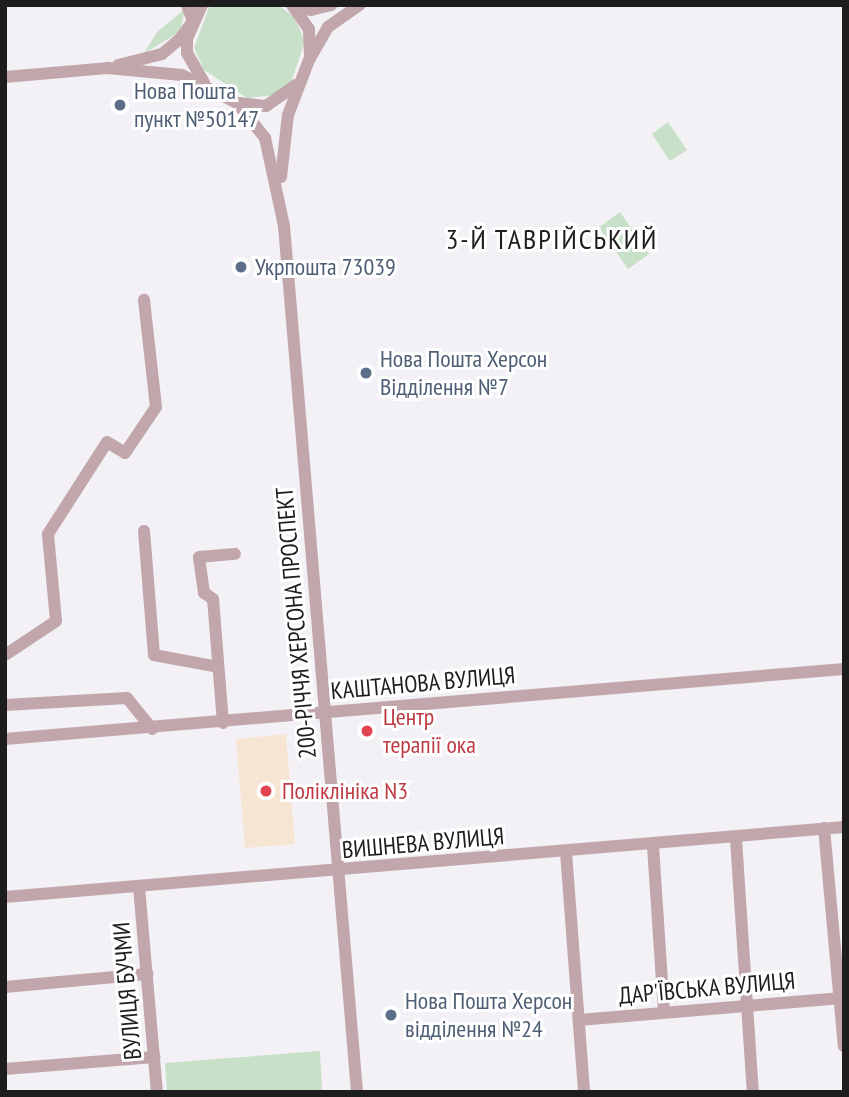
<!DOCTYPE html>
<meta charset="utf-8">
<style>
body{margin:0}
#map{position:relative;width:849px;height:1097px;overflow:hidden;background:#f3f1f5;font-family:"PT Sans Narrow",sans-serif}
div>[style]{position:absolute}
.medical>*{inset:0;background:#f6e5d3}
.green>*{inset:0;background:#c8e0c7}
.minor>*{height:12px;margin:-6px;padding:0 6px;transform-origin:6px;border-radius:6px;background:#c1a7ab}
.dots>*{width:19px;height:19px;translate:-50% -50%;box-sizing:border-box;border:4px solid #fff;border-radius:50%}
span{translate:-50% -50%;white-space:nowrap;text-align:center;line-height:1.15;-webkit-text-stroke:6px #fff;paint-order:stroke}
.service-label{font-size:24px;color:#4e5e75}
.left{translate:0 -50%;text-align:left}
.street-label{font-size:24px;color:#1e1d1e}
.health-label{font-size:24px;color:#be3a42}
.quarter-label{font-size:28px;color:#1e1d1e;letter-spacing:2px}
.frame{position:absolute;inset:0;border:7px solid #1e1d1e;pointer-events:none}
</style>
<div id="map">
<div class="medical">
<i style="clip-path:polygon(286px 734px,295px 844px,245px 848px,236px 739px)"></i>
</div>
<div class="green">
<i style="clip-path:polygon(210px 5px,278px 5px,294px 17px,305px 41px,291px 83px,276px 95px,247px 98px,204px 70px,194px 48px)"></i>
<i style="clip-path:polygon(185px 9px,180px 32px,144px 53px,158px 31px)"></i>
<i style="clip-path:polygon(668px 122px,687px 150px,670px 161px,652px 134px)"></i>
<i style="clip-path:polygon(620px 212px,649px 254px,628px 269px,599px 227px)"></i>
<i style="clip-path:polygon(320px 1051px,322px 1092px,167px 1092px,165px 1063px)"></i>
</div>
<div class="minor">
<i style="left:202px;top:5px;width:37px;rotate:114deg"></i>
<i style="left:187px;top:39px;width:14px;rotate:90deg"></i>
<i style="left:187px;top:53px;width:34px;rotate:60deg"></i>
<i style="left:292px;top:5px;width:29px;rotate:55deg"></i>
<i style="left:309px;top:29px;width:24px;rotate:88deg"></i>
<i style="left:294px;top:6px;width:17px;rotate:13deg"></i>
<i style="left:311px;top:10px;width:21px;rotate:-14deg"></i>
<i style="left:118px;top:65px;width:45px;rotate:-14deg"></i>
<i style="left:162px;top:54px;width:25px;rotate:-40deg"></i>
<i style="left:181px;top:38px;width:21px;rotate:-55deg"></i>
<i style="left:193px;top:21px;width:17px;rotate:-111deg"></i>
<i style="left:5px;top:77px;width:102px;rotate:-5deg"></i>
<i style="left:107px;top:68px;width:75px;rotate:5.3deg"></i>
<i style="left:182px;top:75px;width:62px;rotate:27deg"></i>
<i style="left:237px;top:103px;width:45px;rotate:51.3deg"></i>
<i style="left:265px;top:138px;width:90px;rotate:77.8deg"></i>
<i style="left:284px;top:226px;width:869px;rotate:85.18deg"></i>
<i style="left:238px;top:103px;width:28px;rotate:6deg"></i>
<i style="left:266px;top:106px;width:37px;rotate:-35deg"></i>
<i style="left:281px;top:177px;width:62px;rotate:-83.6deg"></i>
<i style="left:288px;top:115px;width:59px;rotate:-69.1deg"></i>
<i style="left:309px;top:60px;width:38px;rotate:-60deg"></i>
<i style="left:328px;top:27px;width:39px;rotate:-35deg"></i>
<i style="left:144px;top:531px;width:124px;rotate:85.4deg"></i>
<i style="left:154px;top:655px;width:65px;rotate:10.6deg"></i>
<i style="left:5px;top:655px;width:61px;rotate:-33.7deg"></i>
<i style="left:56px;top:621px;width:87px;rotate:-95.3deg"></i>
<i style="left:48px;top:534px;width:109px;rotate:-57.3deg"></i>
<i style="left:107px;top:442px;width:21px;rotate:31deg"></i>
<i style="left:125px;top:453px;width:55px;rotate:-56deg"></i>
<i style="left:156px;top:407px;width:108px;rotate:-96.4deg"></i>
<i style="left:5px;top:705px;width:122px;rotate:-3.3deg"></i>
<i style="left:127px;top:698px;width:40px;rotate:51deg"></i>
<i style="left:223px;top:723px;width:124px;rotate:-94.6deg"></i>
<i style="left:213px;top:599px;width:11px;rotate:-146deg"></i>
<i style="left:204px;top:593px;width:36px;rotate:-98deg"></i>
<i style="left:199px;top:557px;width:36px;rotate:-5deg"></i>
<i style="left:5px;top:739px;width:842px;rotate:-4.77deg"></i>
<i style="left:824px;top:828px;width:219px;rotate:84.8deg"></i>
<i style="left:736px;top:839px;width:254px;rotate:86.2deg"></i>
<i style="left:653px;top:846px;width:165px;rotate:86.2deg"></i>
<i style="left:566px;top:852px;width:241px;rotate:85.7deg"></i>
<i style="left:139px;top:887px;width:206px;rotate:85deg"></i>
<i style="left:5px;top:897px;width:842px;rotate:-4.77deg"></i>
<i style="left:5px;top:987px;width:143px;rotate:-5.2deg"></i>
<i style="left:579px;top:1020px;width:261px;rotate:-4.8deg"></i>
<i style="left:5px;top:1069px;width:150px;rotate:-4.6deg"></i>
</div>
<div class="dots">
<i style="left:120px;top:105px;background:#5c6f8a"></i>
<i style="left:241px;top:267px;background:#5c6f8a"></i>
<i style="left:366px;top:373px;background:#5c6f8a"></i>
<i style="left:367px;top:731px;background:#e0444e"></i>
<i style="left:266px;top:791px;background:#e0444e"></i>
<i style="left:391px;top:1015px;background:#5c6f8a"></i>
</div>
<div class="service-label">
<span class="left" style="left:134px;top:105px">Нова Пошта<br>пункт №50147</span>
<span class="left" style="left:255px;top:267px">Укрпошта 73039</span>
<span class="left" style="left:380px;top:373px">Нова Пошта Херсон<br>Відділення №7</span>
<span class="left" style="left:405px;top:1015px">Нова Пошта Херсон<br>відділення №24</span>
</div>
<div class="street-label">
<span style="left:296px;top:623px;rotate:-95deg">200-РІЧЧЯ ХЕРСОНА ПРОСПЕКТ</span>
<span style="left:423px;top:683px;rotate:-5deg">КАШТАНОВА ВУЛИЦЯ</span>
<span style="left:423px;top:843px;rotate:-5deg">ВИШНЕВА ВУЛИЦЯ</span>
<span style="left:707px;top:988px;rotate:-5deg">ДАР'ЇВСЬКА ВУЛИЦЯ</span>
<span style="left:127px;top:991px;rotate:-95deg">ВУЛИЦЯ БУЧМИ</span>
</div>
<div class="health-label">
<span class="left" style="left:383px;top:731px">Центр<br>терапії ока</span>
<span class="left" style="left:282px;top:791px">Поліклініка N3</span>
</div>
<div class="quarter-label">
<span style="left:552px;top:239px">3-Й ТАВРІЙСЬКИЙ</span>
</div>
<div class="frame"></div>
</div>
